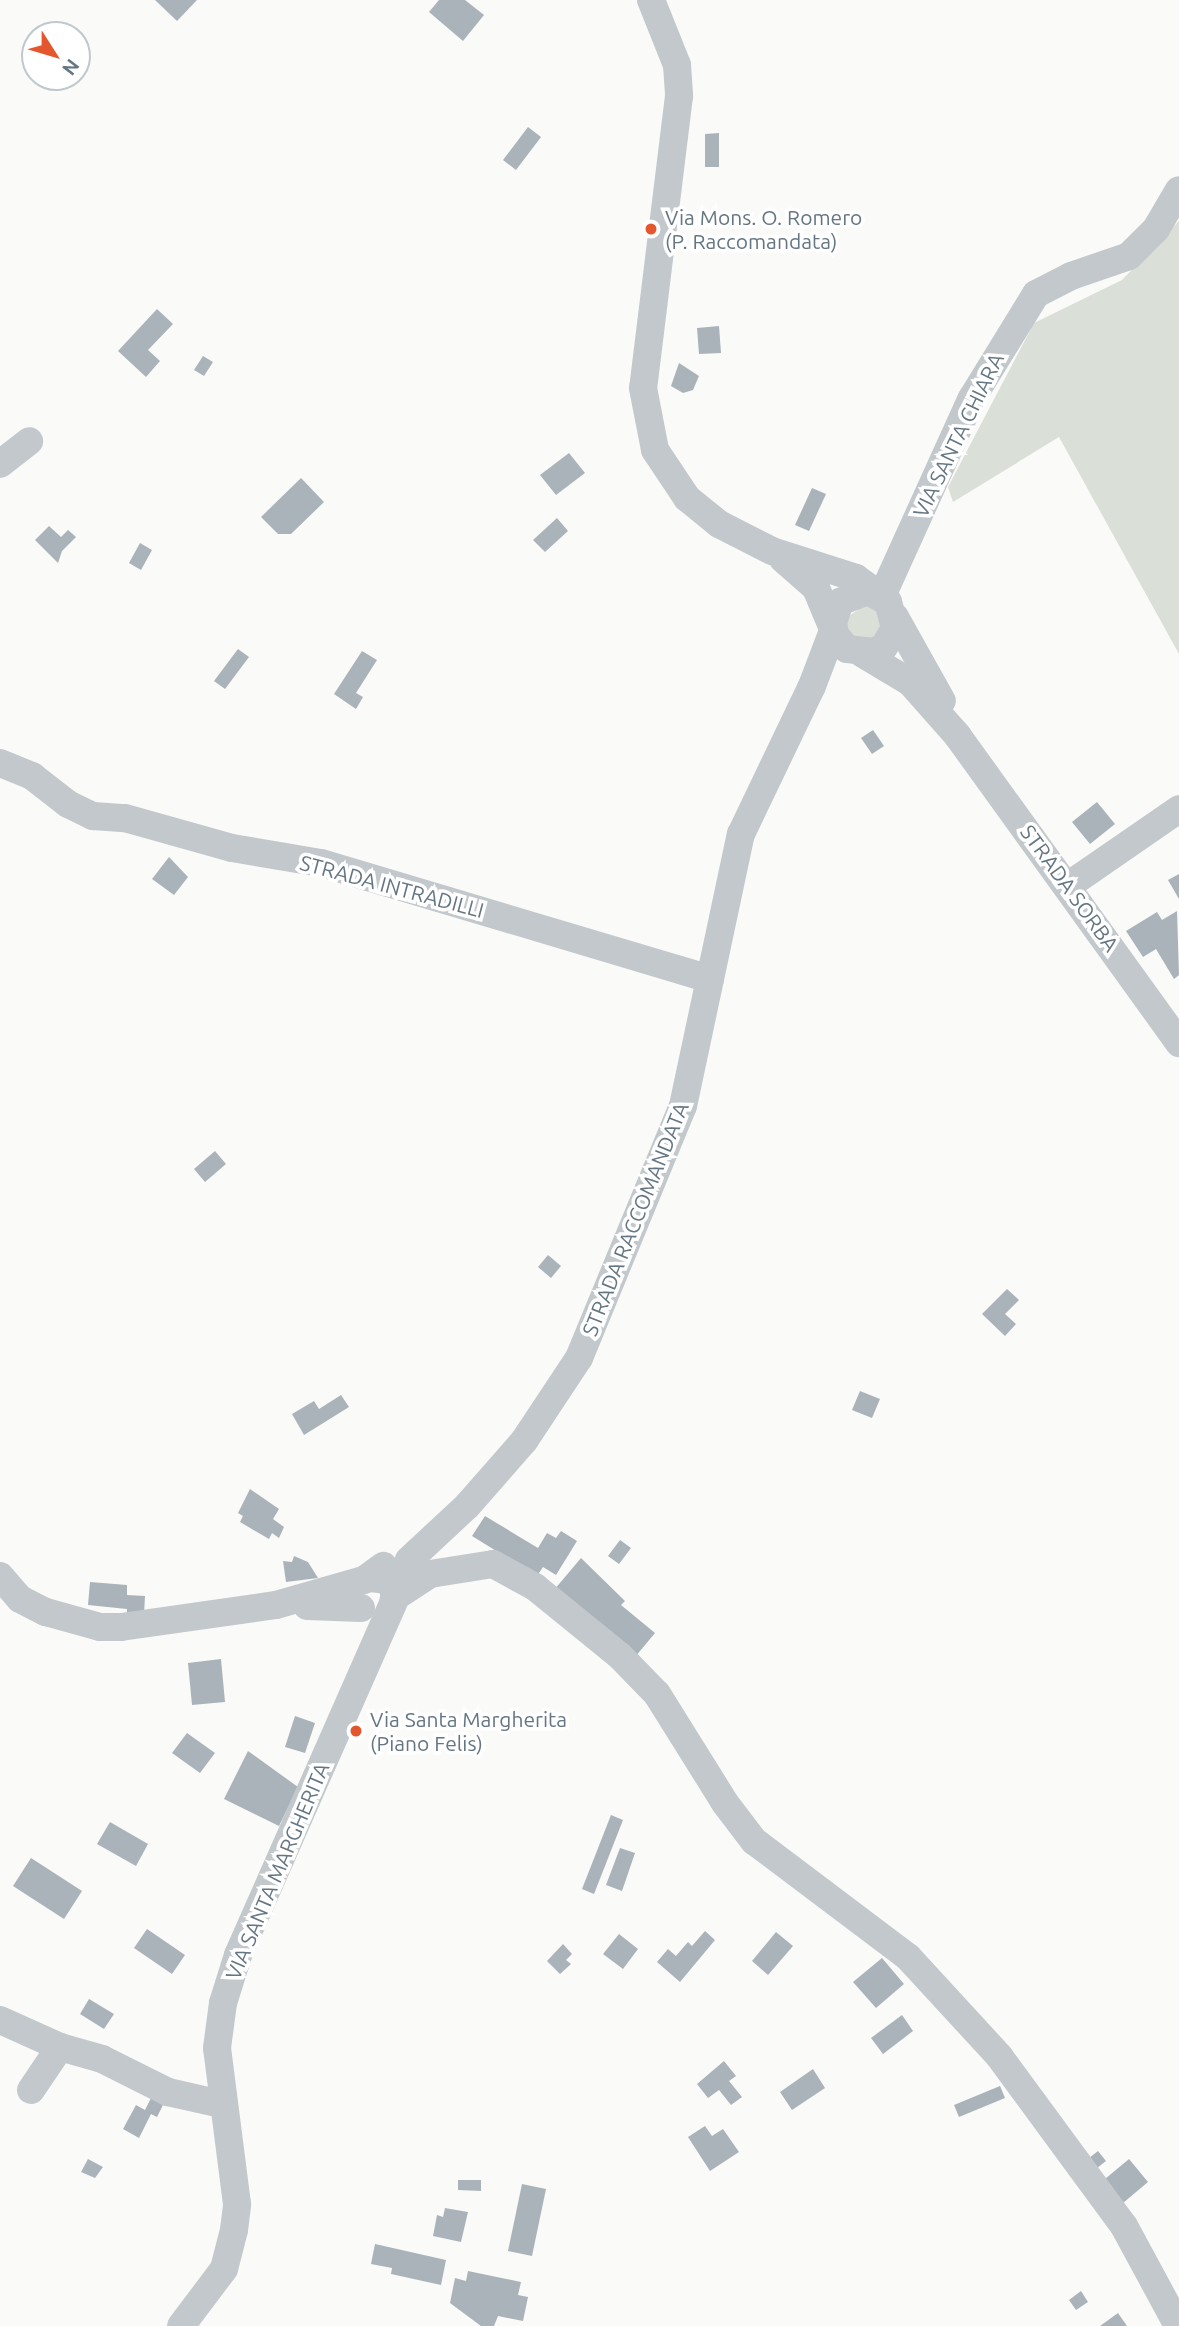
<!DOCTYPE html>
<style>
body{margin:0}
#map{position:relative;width:1179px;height:2326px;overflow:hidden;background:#fafaf8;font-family:Ubuntu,sans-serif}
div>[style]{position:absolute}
.green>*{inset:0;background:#dadfd7}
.building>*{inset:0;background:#aab3b9}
.minor>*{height:28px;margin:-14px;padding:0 14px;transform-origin:14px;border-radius:14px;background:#c3c8cc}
.dots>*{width:19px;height:19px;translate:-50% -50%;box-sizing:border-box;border:4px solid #fff;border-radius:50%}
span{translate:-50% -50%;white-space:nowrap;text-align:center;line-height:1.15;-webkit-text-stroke:7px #fff;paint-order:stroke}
.poi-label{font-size:21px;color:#657683}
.left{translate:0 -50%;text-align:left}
.street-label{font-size:21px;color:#657683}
.north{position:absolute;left:21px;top:21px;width:70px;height:70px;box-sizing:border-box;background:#fff;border:2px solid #c1c8cd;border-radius:50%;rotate:127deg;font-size:19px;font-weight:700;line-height:28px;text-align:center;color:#657683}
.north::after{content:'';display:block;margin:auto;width:24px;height:32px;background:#e4572e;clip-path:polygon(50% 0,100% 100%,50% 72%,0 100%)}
</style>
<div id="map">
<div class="green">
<i style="clip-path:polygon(1179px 221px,1179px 654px,1059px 437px,953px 502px,948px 487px,1034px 323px,1122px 280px)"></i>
<i style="clip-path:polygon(866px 604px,882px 615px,880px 634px,862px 642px,847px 631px,846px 618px)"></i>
</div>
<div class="building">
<i style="clip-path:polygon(155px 0,197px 0,177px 21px)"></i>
<i style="clip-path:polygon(439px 0,465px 0,484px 15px,463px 41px,429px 12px)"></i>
<i style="clip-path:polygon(528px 127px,541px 137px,516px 170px,503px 160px)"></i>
<i style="clip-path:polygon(719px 133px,719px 167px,705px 167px,705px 134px)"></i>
<i style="clip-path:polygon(157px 309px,173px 324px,148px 350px,160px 361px,146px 377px,118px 351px)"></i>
<i style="clip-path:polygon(719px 326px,721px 353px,699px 354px,697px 328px)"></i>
<i style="clip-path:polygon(203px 356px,213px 362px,204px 376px,194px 370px)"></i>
<i style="clip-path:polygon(679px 363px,699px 376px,693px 390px,683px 393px,671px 386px)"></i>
<i style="clip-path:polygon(569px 453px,585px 473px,556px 495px,540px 475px)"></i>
<i style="clip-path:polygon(301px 478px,324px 502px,291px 534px,278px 534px,261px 517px)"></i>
<i style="clip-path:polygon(812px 488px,826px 494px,809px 531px,795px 525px)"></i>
<i style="clip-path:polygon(557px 518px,568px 531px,545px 552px,533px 540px)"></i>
<i style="clip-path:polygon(49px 526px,61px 537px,68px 530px,76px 537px,62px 551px,58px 563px,35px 540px)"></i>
<i style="clip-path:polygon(140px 543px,152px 550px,141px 570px,129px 563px)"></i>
<i style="clip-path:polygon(238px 649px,249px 657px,225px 689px,214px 681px)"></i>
<i style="clip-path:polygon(362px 651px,377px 660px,356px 693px,363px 697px,356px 709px,334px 694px)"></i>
<i style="clip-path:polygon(873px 730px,884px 746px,872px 754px,861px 738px)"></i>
<i style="clip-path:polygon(1097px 802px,1115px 824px,1090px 844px,1072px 822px)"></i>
<i style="clip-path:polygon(169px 857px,188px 877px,174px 895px,152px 879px)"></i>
<i style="clip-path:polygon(1179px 874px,1179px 899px,1168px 880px)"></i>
<i style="clip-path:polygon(1177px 911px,1179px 975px,1174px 979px,1156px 949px,1143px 957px,1126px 931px,1157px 912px,1162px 920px)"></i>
<i style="clip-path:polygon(215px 1151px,226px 1164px,205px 1182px,194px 1169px)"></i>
<i style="clip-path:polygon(548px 1255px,561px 1266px,551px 1278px,538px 1267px)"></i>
<i style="clip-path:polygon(1007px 1289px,1019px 1300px,1005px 1314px,1016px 1324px,1005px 1336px,982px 1314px)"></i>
<i style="clip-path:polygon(860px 1391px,880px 1399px,872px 1418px,852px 1410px)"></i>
<i style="clip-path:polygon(341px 1395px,349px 1407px,304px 1435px,292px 1414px,314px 1401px,319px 1409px)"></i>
<i style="clip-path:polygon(250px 1489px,279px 1509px,273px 1519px,284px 1527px,279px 1538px,272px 1533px,269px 1539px,240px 1522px,243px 1516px,238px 1513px)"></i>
<i style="clip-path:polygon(485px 1516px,538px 1548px,547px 1533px,556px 1538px,561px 1531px,577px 1541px,556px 1575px,543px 1567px,537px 1576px,472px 1536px)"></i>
<i style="clip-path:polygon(620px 1540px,631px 1548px,619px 1564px,608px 1556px)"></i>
<i style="clip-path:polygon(294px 1556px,308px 1562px,318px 1578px,286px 1582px,283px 1561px,292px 1562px)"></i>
<i style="clip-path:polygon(581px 1558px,625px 1601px,621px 1605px,655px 1633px,635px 1657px,554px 1590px)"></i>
<i style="clip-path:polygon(90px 1582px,127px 1585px,127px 1595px,145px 1596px,144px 1615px,127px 1616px,127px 1609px,88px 1605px)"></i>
<i style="clip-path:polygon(221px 1659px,225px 1702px,192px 1705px,188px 1663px)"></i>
<i style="clip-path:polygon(295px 1716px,315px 1723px,305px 1753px,285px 1747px)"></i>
<i style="clip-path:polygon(187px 1733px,215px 1753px,200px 1773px,172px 1753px)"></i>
<i style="clip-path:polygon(248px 1751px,298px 1787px,279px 1826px,224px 1799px)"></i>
<i style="clip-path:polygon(611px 1815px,623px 1820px,594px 1894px,582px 1889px)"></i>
<i style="clip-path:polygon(110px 1822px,148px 1844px,136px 1866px,97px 1844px)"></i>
<i style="clip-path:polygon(620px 1848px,635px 1853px,622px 1891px,606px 1885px)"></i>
<i style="clip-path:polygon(31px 1858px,82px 1891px,64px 1919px,13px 1886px)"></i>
<i style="clip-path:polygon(147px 1929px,185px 1955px,172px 1974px,134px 1948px)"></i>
<i style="clip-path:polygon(705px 1931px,715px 1940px,680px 1982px,657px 1962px,668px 1949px,676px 1956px,688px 1942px,692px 1946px)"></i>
<i style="clip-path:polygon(776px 1932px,793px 1946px,768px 1975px,752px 1961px)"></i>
<i style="clip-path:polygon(619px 1934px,638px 1949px,623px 1969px,603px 1954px)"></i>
<i style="clip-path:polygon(563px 1944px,572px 1954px,566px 1960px,571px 1964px,560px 1974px,547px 1961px)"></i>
<i style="clip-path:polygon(882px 1958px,904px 1984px,876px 2008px,853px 1982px)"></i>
<i style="clip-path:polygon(89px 1999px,114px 2014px,104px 2029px,80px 2014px)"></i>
<i style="clip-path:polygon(902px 2015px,913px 2031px,883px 2054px,871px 2038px)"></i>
<i style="clip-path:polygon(724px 2061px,736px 2076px,729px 2081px,742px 2097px,731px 2105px,719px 2090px,708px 2098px,697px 2084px)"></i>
<i style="clip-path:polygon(813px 2069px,825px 2088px,792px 2110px,780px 2092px)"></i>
<i style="clip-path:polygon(1000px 2086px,1005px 2098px,959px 2117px,954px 2105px)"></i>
<i style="clip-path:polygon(151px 2098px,163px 2105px,157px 2117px,151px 2114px,139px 2138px,123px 2129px,136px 2105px,145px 2110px)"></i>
<i style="clip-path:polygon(705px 2126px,712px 2136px,723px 2129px,739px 2152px,710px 2171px,688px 2137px)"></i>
<i style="clip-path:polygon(1098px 2151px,1106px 2161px,1097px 2168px,1089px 2158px)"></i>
<i style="clip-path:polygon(88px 2159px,103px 2167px,95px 2178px,81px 2172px)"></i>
<i style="clip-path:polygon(1129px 2159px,1148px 2182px,1123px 2203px,1105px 2179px)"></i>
<i style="clip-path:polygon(458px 2180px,481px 2180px,481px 2191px,458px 2190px)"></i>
<i style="clip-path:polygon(522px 2184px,546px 2189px,532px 2256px,508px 2251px)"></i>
<i style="clip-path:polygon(445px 2208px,468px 2212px,461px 2242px,433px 2236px,437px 2215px,443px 2217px)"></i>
<i style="clip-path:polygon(375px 2244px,446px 2260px,441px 2285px,391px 2274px,392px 2268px,371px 2264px)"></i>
<i style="clip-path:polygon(468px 2271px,521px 2282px,518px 2295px,528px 2297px,523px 2321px,498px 2316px,494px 2326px,481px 2326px,450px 2303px,455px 2278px,466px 2281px)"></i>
<i style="clip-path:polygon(1081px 2291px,1088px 2302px,1076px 2310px,1069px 2300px)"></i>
<i style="clip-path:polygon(1118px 2313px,1127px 2326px,1100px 2326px)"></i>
</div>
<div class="minor">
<i style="left:651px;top:0;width:70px;rotate:68.2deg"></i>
<i style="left:677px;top:65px;width:31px;rotate:86deg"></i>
<i style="left:679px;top:96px;width:294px;rotate:97deg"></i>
<i style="left:643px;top:388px;width:63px;rotate:79deg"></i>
<i style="left:655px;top:450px;width:58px;rotate:56.3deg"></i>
<i style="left:687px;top:498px;width:41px;rotate:39.1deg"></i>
<i style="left:719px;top:524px;width:59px;rotate:27deg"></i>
<i style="left:772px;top:551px;width:88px;rotate:17.8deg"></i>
<i style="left:856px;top:578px;width:27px;rotate:36deg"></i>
<i style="left:0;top:464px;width:37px;rotate:-38deg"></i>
<i style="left:783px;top:559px;width:44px;rotate:41.3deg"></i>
<i style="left:816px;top:588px;width:52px;rotate:67.4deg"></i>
<i style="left:836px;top:636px;width:17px;rotate:50deg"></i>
<i style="left:847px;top:649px;width:27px;rotate:6deg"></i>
<i style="left:874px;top:652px;width:11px;rotate:-27deg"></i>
<i style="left:884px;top:647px;width:22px;rotate:-60deg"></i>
<i style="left:895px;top:628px;width:27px;rotate:-105deg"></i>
<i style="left:888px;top:602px;width:23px;rotate:-151deg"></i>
<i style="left:868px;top:591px;width:30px;rotate:159deg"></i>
<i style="left:840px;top:602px;width:21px;rotate:109deg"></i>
<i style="left:882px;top:596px;width:217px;rotate:-65.6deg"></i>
<i style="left:972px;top:398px;width:122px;rotate:-58.4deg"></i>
<i style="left:1036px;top:294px;width:39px;rotate:-27deg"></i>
<i style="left:1071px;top:276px;width:61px;rotate:-19deg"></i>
<i style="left:1129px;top:256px;width:38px;rotate:-45deg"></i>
<i style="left:1156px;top:229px;width:45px;rotate:-59.5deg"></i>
<i style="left:895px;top:617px;width:96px;rotate:60.8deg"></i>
<i style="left:863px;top:654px;width:55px;rotate:30.8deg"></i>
<i style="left:910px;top:682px;width:71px;rotate:48.4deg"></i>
<i style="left:957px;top:735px;width:380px;rotate:54.2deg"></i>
<i style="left:0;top:763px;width:35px;rotate:22deg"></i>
<i style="left:32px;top:776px;width:46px;rotate:37.9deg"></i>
<i style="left:68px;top:804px;width:28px;rotate:26deg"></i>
<i style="left:93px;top:816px;width:32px;rotate:4deg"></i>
<i style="left:125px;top:818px;width:111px;rotate:15.7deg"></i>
<i style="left:232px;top:848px;width:90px;rotate:9.6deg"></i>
<i style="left:321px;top:863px;width:406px;rotate:16.6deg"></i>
<i style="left:1069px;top:885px;width:134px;rotate:-34.6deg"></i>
<i style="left:0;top:1576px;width:30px;rotate:49deg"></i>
<i style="left:20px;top:1599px;width:29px;rotate:27deg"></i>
<i style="left:46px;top:1612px;width:56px;rotate:15.5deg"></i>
<i style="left:100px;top:1627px;width:21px"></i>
<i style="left:121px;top:1627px;width:157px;rotate:-8.1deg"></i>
<i style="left:276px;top:1605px;width:91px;rotate:-15.9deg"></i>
<i style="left:364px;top:1580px;width:24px;rotate:-36deg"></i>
<i style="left:395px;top:1592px;width:35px;rotate:-66deg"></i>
<i style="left:409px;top:1560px;width:79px;rotate:-43deg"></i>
<i style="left:467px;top:1506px;width:86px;rotate:-48.8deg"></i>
<i style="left:524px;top:1441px;width:100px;rotate:-56.5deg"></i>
<i style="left:579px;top:1358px;width:273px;rotate:-67.6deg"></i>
<i style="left:683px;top:1106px;width:278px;rotate:-78deg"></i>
<i style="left:741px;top:834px;width:164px;rotate:-64.4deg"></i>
<i style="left:812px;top:686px;width:62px;rotate:-69.2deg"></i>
<i style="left:395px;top:1597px;width:42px;rotate:-33.3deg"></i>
<i style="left:430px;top:1574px;width:64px;rotate:-9deg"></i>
<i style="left:493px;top:1564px;width:48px;rotate:28.7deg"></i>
<i style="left:535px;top:1587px;width:109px;rotate:39.1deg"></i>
<i style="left:620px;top:1656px;width:53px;rotate:45.8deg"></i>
<i style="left:657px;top:1694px;width:128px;rotate:58deg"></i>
<i style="left:725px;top:1803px;width:48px;rotate:52.7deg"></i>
<i style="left:754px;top:1841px;width:193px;rotate:37deg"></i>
<i style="left:908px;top:1957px;width:134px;rotate:47.4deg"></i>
<i style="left:999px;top:2056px;width:211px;rotate:53.7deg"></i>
<i style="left:1124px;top:2226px;width:114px;rotate:61.6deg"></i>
<i style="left:307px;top:1606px;width:54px;rotate:2.1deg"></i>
<i style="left:0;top:2020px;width:66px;rotate:24.2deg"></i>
<i style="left:60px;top:2047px;width:44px;rotate:15.9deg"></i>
<i style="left:102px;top:2059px;width:74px;rotate:26.6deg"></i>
<i style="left:168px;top:2092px;width:54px;rotate:12.8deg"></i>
<i style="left:31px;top:2090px;width:52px;rotate:-56deg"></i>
<i style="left:181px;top:2326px;width:71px;rotate:-53deg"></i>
<i style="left:224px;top:2269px;width:40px;rotate:-75.6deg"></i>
<i style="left:234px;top:2230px;width:26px;rotate:-83deg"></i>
<i style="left:237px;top:2204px;width:157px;rotate:-97.3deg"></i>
<i style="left:217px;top:2048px;width:45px;rotate:-82.4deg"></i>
<i style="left:223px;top:2003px;width:50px;rotate:-72.6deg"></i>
<i style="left:238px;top:1955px;width:385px;rotate:-66.2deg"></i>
<i style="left:393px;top:1603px;width:11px;rotate:-80deg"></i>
<i style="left:395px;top:1592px;width:14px;rotate:-120deg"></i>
<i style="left:388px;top:1580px;width:20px;rotate:-174deg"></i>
</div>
<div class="dots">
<i style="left:651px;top:229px;background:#e4572e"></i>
<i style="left:356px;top:1731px;background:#e4572e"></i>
</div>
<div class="poi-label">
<span class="left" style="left:665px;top:229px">Via Mons. O. Romero<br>(P. Raccomandata)</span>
<span class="left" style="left:370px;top:1731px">Via Santa Margherita<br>(Piano Felis)</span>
</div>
<div class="street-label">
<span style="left:958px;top:435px;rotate:-64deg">VIA SANTA CHIARA</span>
<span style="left:392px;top:886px;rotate:15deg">STRADA INTRADILLI</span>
<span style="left:1070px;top:888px;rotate:54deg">STRADA SORBA</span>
<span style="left:635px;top:1219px;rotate:-68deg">STRADA RACCOMANDATA</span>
<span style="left:277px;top:1871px;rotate:-67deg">VIA SANTA MARGHERITA</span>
</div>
<div class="north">N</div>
</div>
